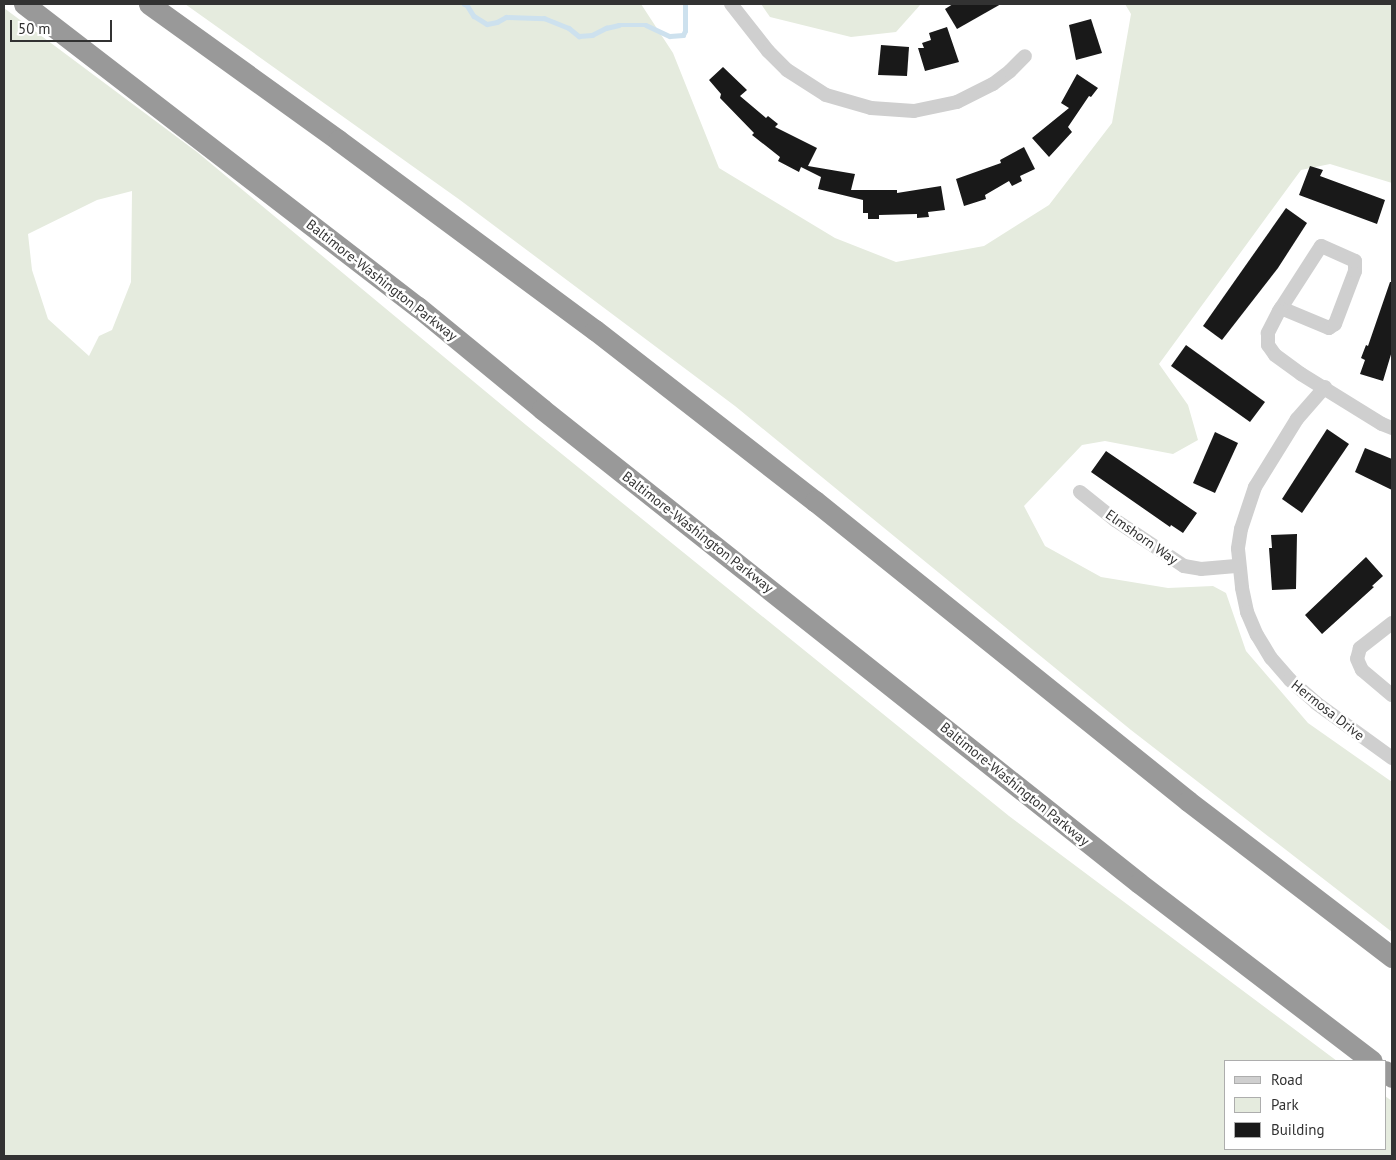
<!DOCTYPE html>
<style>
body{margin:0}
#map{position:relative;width:1396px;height:1160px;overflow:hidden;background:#fff;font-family:"PT Sans",sans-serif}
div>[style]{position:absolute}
.green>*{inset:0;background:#e5ebde}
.stream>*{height:4.5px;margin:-2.25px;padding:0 2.25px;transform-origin:2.25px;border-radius:2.25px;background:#cde1ee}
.building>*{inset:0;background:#191919}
.minor>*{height:14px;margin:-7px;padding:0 7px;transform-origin:7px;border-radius:7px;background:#cfcfcf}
.highway>*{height:21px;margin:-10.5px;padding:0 10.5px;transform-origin:10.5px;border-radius:10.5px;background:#999}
span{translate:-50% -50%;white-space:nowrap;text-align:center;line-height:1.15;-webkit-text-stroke:5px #fff;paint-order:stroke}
.street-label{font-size:14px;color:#323232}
.frame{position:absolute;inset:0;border:5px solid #323232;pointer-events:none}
.legend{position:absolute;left:1224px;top:1060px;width:162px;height:90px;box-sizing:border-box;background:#fff;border:1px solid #adadad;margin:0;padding:6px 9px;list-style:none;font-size:15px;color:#323232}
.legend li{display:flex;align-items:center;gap:10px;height:25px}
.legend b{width:25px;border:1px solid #adadad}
.scale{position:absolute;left:10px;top:20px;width:102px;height:22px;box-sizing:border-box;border:2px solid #323232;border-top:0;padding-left:6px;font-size:15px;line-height:18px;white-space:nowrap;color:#323232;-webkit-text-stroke:4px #fff;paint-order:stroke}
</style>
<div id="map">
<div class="green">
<i style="clip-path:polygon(185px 4px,641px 4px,673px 53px,719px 168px,835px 238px,896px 262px,984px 246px,1049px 205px,1112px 123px,1131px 14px,1125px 4px,1392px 4px,1392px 183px,1330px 164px,1301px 170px,1159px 364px,1188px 405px,1198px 440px,1173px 454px,1105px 441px,1082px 445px,1024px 506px,1045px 546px,1101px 577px,1168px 588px,1213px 586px,1226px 593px,1246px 651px,1308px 723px,1392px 782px,1392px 932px,1131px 730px,735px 406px,460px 200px)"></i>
<i style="clip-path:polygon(761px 4px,921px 4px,896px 32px,851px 37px,770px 17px)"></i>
<i style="clip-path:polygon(evenodd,4px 8px,197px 152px,526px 425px,1009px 816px,1337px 1061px,1225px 1061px,1225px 1149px,1385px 1149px,1385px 1096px,1392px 1101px,1392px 1156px,4px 1156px,4px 8px,132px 191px,131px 282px,112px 330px,99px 336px,89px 356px,48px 319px,32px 270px,28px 234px,97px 200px,132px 191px)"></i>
</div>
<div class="stream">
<i style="left:464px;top:4px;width:3px;rotate:18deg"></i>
<i style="left:467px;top:5px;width:13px;rotate:58deg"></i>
<i style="left:474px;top:16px;width:15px;rotate:32deg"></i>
<i style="left:487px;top:24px;width:10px;rotate:-11deg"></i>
<i style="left:497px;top:22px;width:10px;rotate:-29deg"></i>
<i style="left:506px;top:17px;width:38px;rotate:2deg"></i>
<i style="left:544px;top:18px;width:27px;rotate:22deg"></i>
<i style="left:569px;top:28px;width:13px;rotate:39deg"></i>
<i style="left:579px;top:36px;width:13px;rotate:-4deg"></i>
<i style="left:592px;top:35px;width:16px;rotate:-27deg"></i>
<i style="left:606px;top:28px;width:13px;rotate:-13deg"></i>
<i style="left:619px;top:25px;width:27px"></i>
<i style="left:646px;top:25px;width:26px;rotate:25deg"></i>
<i style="left:670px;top:36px;width:13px;rotate:-4deg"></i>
<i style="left:683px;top:35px;width:4px;rotate:-63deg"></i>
<i style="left:685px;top:31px;width:27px;rotate:-90deg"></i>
</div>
<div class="building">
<i style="clip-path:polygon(953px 4px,1001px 4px,957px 29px,945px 9px)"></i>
<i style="clip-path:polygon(1091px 19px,1102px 53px,1076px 60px,1069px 25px)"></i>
<i style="clip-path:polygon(947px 27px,959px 62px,925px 71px,918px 48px,924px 48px,922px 43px,931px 40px,929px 33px)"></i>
<i style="clip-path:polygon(881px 45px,909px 47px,907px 76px,878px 75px)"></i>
<i style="clip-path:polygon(723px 67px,747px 90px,740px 96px,766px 118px,768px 116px,778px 124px,775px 127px,817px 148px,808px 166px,855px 174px,851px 190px,897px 190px,897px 193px,941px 186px,945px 210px,928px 212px,929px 217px,917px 218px,917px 214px,879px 215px,879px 219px,868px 219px,868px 213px,863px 213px,863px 200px,818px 189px,821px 177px,801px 167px,799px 172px,778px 161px,780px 157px,752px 135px,754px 133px,720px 98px,721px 94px,709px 80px)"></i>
<i style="clip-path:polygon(1077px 74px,1098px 88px,1091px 97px,1089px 96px,1068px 127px,1072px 132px,1049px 157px,1032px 138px,1069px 108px,1061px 103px)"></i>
<i style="clip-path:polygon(1024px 147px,1035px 169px,1020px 176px,1022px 181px,1012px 186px,1009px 181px,985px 195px,986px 199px,964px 206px,956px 179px,1001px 163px,1000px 160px)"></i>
<i style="clip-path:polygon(1310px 166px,1323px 170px,1320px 176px,1385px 200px,1377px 224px,1299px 195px)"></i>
<i style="clip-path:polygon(1286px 208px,1307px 223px,1278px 268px,1222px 340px,1203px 326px)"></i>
<i style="clip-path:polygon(1390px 282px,1392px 282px,1392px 351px,1383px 381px,1360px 374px,1365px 360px,1361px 358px,1366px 345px,1368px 346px)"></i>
<i style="clip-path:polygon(1186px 345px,1265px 402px,1250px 422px,1171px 366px)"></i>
<i style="clip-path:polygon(1327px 429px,1349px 444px,1302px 513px,1282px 499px)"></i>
<i style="clip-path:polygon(1215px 432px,1238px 443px,1215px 493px,1193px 483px)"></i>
<i style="clip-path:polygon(1365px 448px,1392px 459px,1392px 490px,1355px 472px)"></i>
<i style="clip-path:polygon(1106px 451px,1197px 513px,1183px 533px,1171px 525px,1170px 527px,1091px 472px)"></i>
<i style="clip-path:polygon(1297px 534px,1296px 589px,1272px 590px,1269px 548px,1272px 548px,1271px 535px)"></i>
<i style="clip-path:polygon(1366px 557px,1383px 576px,1372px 586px,1374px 587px,1322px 634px,1305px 615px)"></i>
</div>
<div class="minor">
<i style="left:731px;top:4px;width:60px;rotate:51.8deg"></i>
<i style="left:768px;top:51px;width:27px;rotate:45deg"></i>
<i style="left:787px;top:70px;width:46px;rotate:32.7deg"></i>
<i style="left:826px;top:95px;width:47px;rotate:16.1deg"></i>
<i style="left:871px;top:108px;width:43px;rotate:4deg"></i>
<i style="left:914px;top:111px;width:44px;rotate:-11.8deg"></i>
<i style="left:957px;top:102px;width:40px;rotate:-26.6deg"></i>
<i style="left:993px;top:84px;width:21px;rotate:-37deg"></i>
<i style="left:1010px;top:71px;width:21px;rotate:-45deg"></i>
<i style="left:1281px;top:308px;width:52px;rotate:22.6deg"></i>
<i style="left:1329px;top:328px;width:7px;rotate:-34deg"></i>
<i style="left:1335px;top:324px;width:57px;rotate:-69.3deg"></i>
<i style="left:1355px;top:271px;width:10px;rotate:-90deg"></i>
<i style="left:1355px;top:261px;width:37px;rotate:-156deg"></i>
<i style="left:1321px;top:246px;width:74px;rotate:122.8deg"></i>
<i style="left:1281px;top:308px;width:4px;rotate:124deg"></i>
<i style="left:1279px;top:311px;width:25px;rotate:117deg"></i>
<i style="left:1268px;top:333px;width:12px;rotate:90deg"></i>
<i style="left:1268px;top:345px;width:12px;rotate:55deg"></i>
<i style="left:1275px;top:355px;width:32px;rotate:36deg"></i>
<i style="left:1301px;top:374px;width:95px;rotate:31.7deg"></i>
<i style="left:1382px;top:424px;width:11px;rotate:22deg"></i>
<i style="left:1325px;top:387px;width:43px;rotate:131.2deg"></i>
<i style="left:1297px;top:419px;width:80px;rotate:121.7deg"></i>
<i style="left:1255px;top:487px;width:44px;rotate:108.4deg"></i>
<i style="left:1241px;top:529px;width:20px;rotate:99deg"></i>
<i style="left:1238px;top:549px;width:39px;rotate:84deg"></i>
<i style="left:1242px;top:588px;width:25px;rotate:78deg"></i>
<i style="left:1247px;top:612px;width:25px;rotate:67deg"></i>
<i style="left:1257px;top:635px;width:27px;rotate:59deg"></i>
<i style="left:1271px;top:658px;width:29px;rotate:49deg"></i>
<i style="left:1290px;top:680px;width:35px;rotate:41deg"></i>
<i style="left:1316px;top:703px;width:94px;rotate:35.9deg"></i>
<i style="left:1080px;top:492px;width:45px;rotate:38.7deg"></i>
<i style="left:1115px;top:520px;width:83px;rotate:33.7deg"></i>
<i style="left:1184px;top:566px;width:17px;rotate:10deg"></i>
<i style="left:1201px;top:569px;width:38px;rotate:-5deg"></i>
<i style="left:1392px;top:623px;width:41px;rotate:142deg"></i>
<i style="left:1360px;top:648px;width:11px;rotate:105deg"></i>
<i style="left:1357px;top:659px;width:12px;rotate:66deg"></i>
<i style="left:1362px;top:670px;width:39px;rotate:40deg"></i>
</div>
<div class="highway">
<i style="left:24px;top:4px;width:497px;rotate:37.6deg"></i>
<i style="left:418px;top:307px;width:161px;rotate:39.4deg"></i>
<i style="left:542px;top:409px;width:762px;rotate:38.45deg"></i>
<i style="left:1139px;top:883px;width:293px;rotate:37.4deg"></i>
<i style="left:149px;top:4px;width:233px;rotate:35.7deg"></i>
<i style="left:338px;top:140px;width:320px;rotate:36.5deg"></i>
<i style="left:595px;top:330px;width:279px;rotate:37.9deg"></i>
<i style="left:815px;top:501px;width:479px;rotate:38.8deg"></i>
<i style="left:1188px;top:801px;width:257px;rotate:37.4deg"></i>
<i style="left:1385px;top:1071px;width:9px;rotate:41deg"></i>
</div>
<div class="street-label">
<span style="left:382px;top:280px;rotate:38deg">Baltimore-Washington Parkway</span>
<span style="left:698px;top:532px;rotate:38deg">Baltimore-Washington Parkway</span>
<span style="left:1142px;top:537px;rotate:35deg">Elmshorn Way</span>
<span style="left:1328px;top:710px;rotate:38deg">Hermosa Drive</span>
<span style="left:1015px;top:784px;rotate:39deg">Baltimore-Washington Parkway</span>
</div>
<div class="frame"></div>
<ul class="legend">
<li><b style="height:6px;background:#cfcfcf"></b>Road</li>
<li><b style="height:14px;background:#e5ebde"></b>Park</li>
<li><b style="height:14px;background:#191919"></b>Building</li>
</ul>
<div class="scale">50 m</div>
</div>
